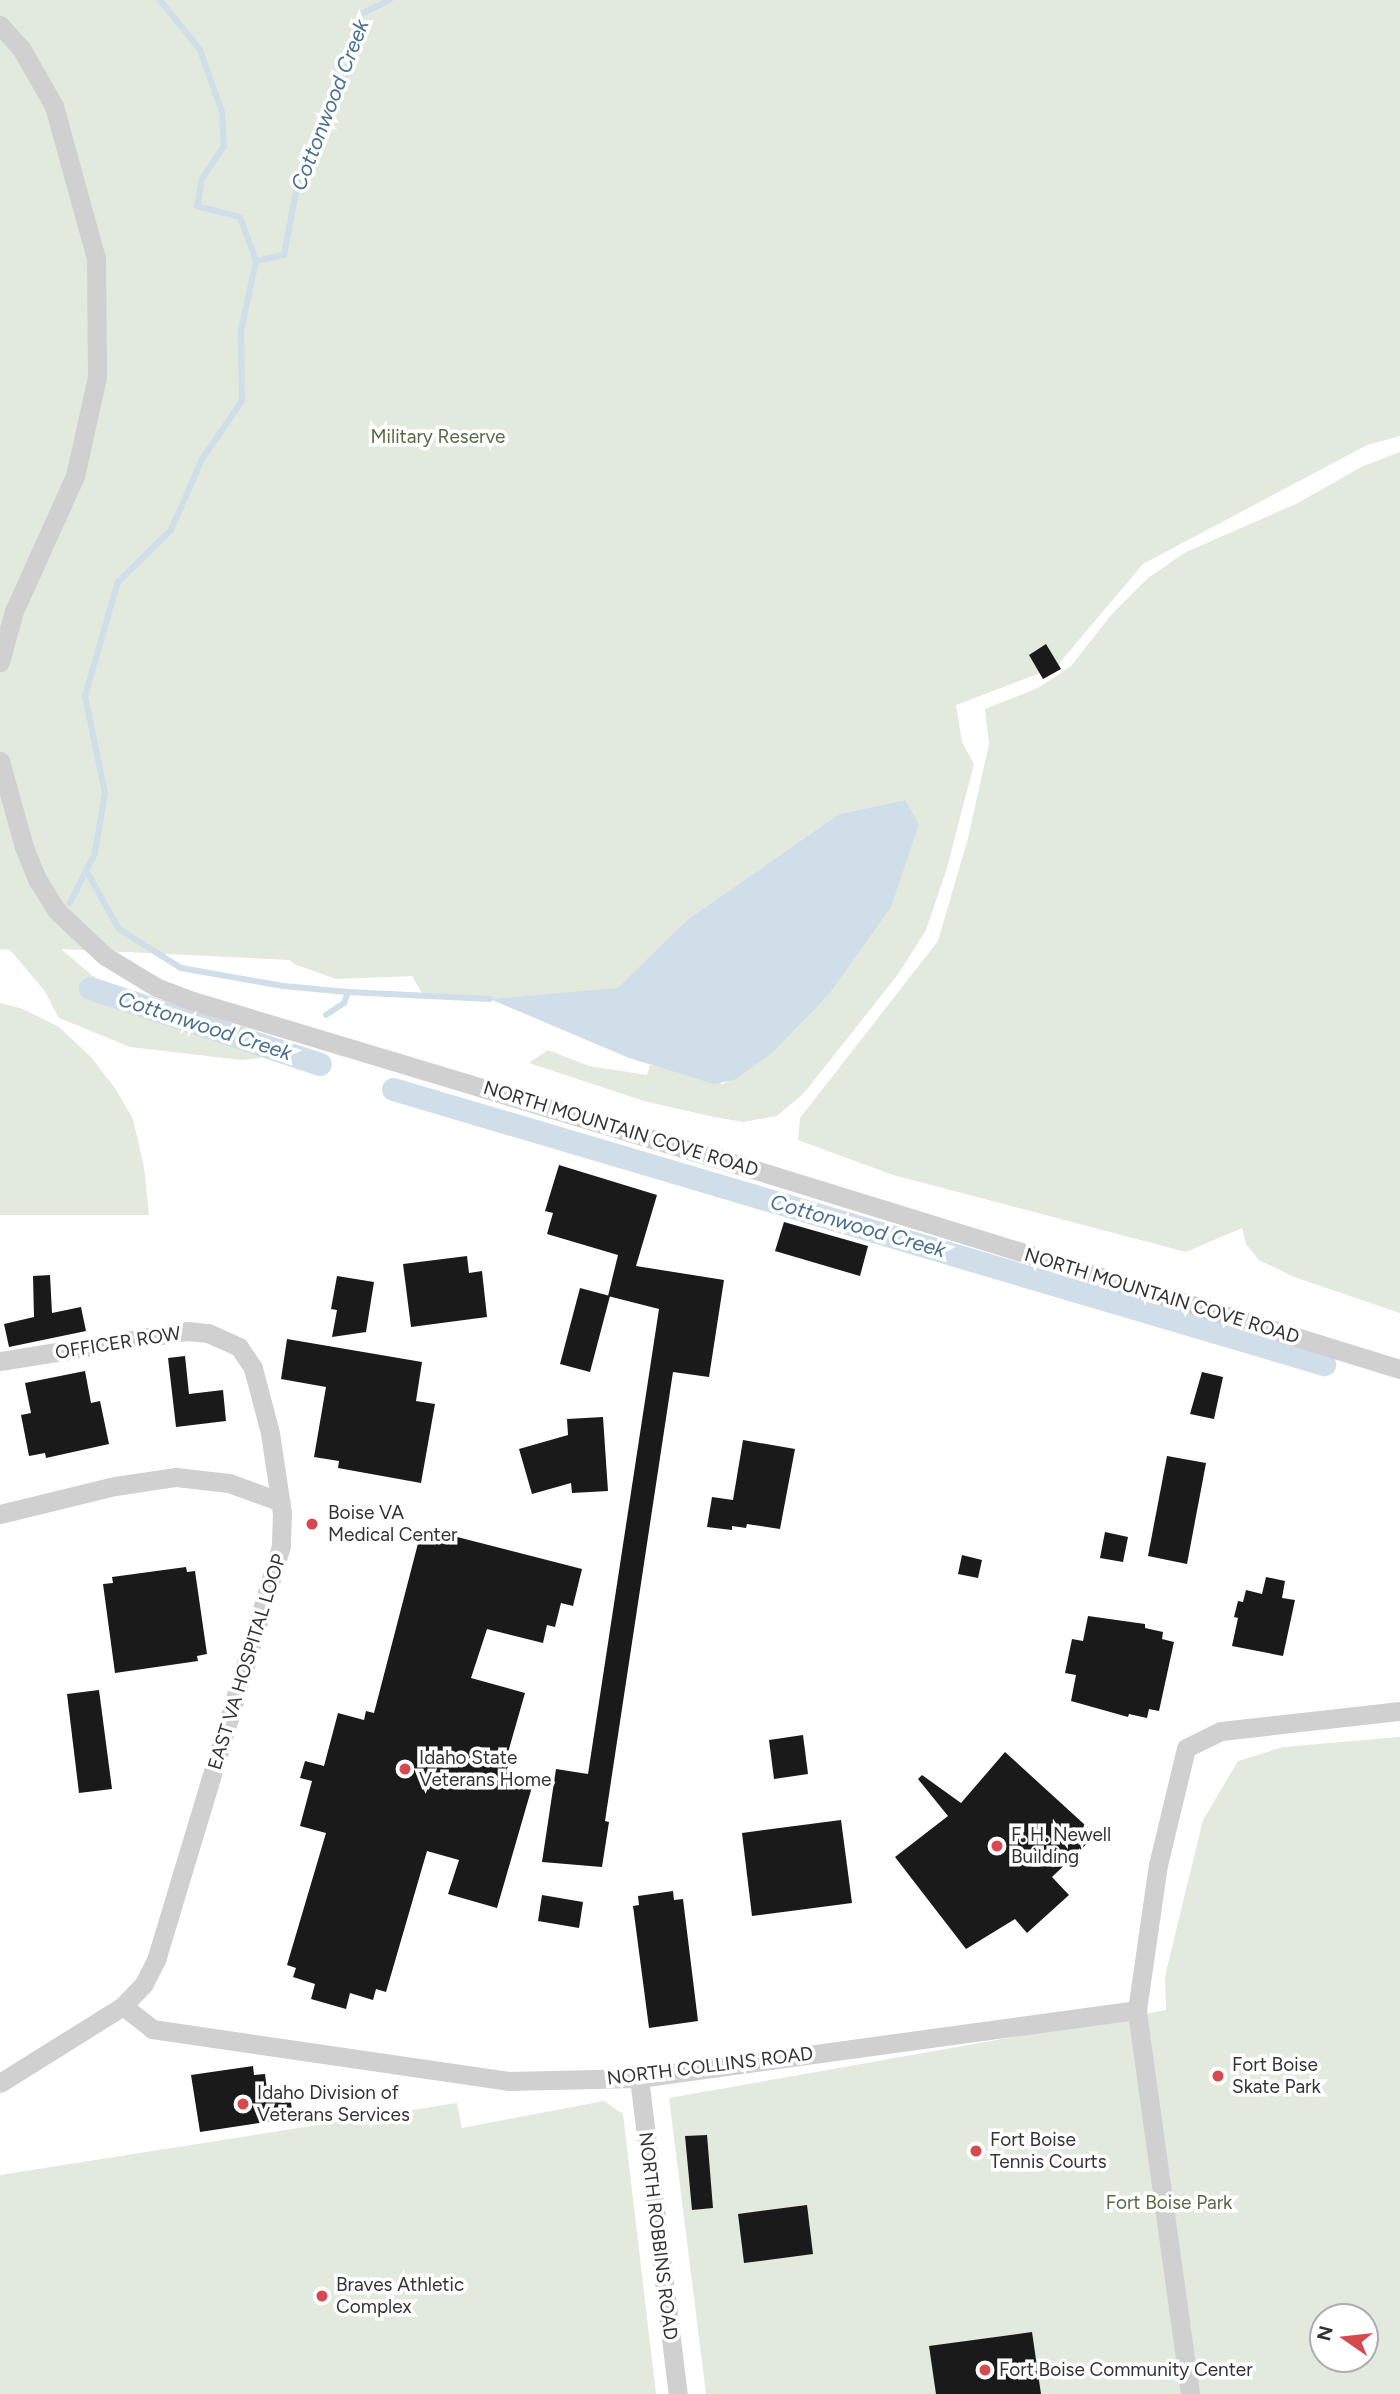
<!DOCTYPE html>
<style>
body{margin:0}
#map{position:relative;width:1400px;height:2394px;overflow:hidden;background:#fff;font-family:Figtree,sans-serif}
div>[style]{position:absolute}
.green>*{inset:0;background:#e2e9dd}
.water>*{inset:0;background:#cfdee9}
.stream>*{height:6px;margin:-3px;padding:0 3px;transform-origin:3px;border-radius:3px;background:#cfdee9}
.canal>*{height:23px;margin:-11.5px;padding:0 11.5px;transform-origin:11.5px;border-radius:11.5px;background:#cfdee9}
.building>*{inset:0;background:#1a1a1a}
.minor>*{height:19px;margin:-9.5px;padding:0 9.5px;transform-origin:9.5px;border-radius:9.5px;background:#d0d0d0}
.dots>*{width:19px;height:19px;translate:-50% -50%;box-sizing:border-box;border:4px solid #fff;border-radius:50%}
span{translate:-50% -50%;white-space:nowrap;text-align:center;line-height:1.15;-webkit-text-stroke:7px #fff;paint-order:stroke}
.park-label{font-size:19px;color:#546b44}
.street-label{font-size:19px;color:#333}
.poi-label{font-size:19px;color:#333}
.left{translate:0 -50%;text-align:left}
.water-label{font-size:21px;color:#476f8f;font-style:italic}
.north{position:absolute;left:1309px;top:2303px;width:70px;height:70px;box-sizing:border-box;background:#fff;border:2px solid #adadad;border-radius:50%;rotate:284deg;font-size:19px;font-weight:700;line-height:28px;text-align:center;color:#333}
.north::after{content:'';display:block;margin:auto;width:24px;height:32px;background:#d6494c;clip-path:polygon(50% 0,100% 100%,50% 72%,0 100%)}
</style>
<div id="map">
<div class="green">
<i style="clip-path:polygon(0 0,1400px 0,1400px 436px,1367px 445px,1143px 564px,1056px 667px,956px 705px,962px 742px,974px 764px,947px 868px,926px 930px,899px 973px,804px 1093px,777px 1116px,744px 1122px,714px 1117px,644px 1101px,529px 1063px,548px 1050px,589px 1066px,647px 1075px,650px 1065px,723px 1084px,771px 1054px,905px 800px,839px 814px,688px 919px,618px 989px,490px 999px,422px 993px,412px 976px,336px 979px,294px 964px,290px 960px,61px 949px,106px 987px,147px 1009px,264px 1046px,260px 1058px,241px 1060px,130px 1047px,59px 1018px,44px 990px,10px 950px,0 949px)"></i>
<i style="clip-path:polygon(1400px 452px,1400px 1313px,1294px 1277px,1259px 1260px,1246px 1244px,1242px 1228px,1186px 1252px,893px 1175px,798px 1140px,800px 1118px,938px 941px,968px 838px,989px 744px,985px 709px,1038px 688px,1071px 666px,1111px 615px,1148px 578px,1186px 552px,1298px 503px,1361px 467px)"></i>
<i style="clip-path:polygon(0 1003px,23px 1009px,59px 1027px,91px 1057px,115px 1088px,133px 1119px,144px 1167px,149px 1215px,0 1215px)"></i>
<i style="clip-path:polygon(evenodd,1400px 1737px,1400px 2394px,706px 2394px,669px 2098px,1166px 2010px,1165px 1976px,1203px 1820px,1238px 1761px,1283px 1747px,1400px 1737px,1323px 2317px,1365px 2317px,1365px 2359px,1323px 2359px,1323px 2317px)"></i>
<i style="clip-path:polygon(604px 2101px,623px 2114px,656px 2394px,0 2394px,0 2175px,457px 2103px,462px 2128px)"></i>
</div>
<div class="water">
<i style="clip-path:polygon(905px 800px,919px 824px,891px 907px,829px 994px,771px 1054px,734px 1080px,714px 1084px,629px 1058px,490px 999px,618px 988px,688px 919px,839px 814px)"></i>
</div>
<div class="stream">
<i style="left:160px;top:0;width:64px;rotate:51.3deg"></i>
<i style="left:200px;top:50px;width:66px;rotate:70.5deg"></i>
<i style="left:222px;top:112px;width:34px;rotate:87deg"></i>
<i style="left:224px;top:146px;width:40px;rotate:124deg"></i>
<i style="left:202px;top:179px;width:27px;rotate:100deg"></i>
<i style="left:197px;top:206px;width:44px;rotate:14.3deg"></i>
<i style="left:240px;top:217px;width:47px;rotate:70deg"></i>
<i style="left:256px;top:261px;width:29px;rotate:-12deg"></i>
<i style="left:284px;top:255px;width:75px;rotate:-79.3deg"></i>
<i style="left:298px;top:181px;width:117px;rotate:-65.8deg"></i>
<i style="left:346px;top:74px;width:62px;rotate:-76deg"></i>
<i style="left:361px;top:14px;width:32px;rotate:-26deg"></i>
<i style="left:86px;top:870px;width:68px;rotate:60.8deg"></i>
<i style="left:119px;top:929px;width:73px;rotate:32.2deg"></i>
<i style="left:181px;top:968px;width:104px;rotate:10deg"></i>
<i style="left:283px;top:986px;width:65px;rotate:5.3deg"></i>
<i style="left:70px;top:903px;width:56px;rotate:-63.4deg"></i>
<i style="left:95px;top:853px;width:61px;rotate:-80.5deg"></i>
<i style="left:105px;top:793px;width:99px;rotate:-101.7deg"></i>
<i style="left:85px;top:696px;width:119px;rotate:-73.9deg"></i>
<i style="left:118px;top:582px;width:74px;rotate:-44.5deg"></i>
<i style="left:171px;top:530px;width:77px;rotate:-66.4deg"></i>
<i style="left:202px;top:459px;width:70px;rotate:-55.4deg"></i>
<i style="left:242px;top:401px;width:70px;rotate:-90.8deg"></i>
<i style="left:241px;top:331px;width:72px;rotate:-77.9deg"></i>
<i style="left:326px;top:1015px;width:22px;rotate:-34deg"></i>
<i style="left:344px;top:1003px;width:12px;rotate:-70deg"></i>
<i style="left:348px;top:992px;width:142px;rotate:2.8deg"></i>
</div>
<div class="canal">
<i style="left:90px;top:988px;width:242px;rotate:18.3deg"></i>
<i style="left:393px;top:1089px;width:971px;rotate:16.46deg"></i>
</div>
<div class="building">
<i style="clip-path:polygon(1046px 644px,1061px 669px,1043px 679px,1029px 655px)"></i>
<i style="clip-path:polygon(559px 1165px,657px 1195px,636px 1266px,724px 1280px,709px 1377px,673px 1372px,605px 1821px,609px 1822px,602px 1867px,542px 1862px,556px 1769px,588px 1774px,659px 1309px,608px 1296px,618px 1255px,547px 1234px,553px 1213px,545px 1211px)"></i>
<i style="clip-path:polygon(784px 1222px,868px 1246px,860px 1276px,775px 1251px)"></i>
<i style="clip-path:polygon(467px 1256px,469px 1273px,482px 1271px,487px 1317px,411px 1327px,403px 1264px)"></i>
<i style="clip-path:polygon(50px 1275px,52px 1313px,81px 1307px,86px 1331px,9px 1347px,4px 1324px,34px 1317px,33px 1276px)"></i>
<i style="clip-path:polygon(337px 1276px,374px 1282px,366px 1332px,332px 1337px,337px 1310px,331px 1309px)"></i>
<i style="clip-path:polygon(580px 1288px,610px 1296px,590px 1372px,560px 1364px)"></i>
<i style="clip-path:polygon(287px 1339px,422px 1362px,416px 1401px,435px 1404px,421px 1483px,338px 1468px,339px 1461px,314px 1457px,326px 1387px,281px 1379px)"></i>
<i style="clip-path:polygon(185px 1356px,189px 1394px,223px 1390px,226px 1421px,176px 1427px,168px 1358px)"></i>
<i style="clip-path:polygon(85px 1371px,91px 1403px,100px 1401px,109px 1444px,46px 1458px,45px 1453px,29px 1456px,21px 1415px,31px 1413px,25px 1383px)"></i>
<i style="clip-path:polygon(1202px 1372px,1223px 1377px,1214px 1419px,1190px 1414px)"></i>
<i style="clip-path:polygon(603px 1417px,608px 1491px,572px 1493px,571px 1483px,532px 1494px,519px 1449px,568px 1435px,567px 1419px)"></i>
<i style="clip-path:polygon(743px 1440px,795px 1449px,780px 1529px,747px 1524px,746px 1528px,732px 1526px,732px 1530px,707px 1527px,712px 1497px,733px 1500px)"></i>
<i style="clip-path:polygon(1167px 1456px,1206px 1463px,1187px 1564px,1148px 1556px)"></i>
<i style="clip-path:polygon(422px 1528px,582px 1569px,573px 1606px,561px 1603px,555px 1627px,547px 1625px,543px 1643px,487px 1629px,471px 1678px,525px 1693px,505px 1763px,509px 1764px,506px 1772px,534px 1780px,497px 1908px,448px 1894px,459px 1860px,427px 1851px,386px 1992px,376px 1989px,373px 2000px,350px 1993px,346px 2009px,311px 1999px,315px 1984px,293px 1977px,296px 1968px,287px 1965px,326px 1833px,300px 1826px,312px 1781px,300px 1778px,305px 1761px,324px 1766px,338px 1713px,364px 1720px,366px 1711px,374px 1713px)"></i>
<i style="clip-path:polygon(1105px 1532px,1128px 1537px,1123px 1562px,1100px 1558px)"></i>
<i style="clip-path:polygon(962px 1555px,982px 1560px,978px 1578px,958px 1574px)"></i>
<i style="clip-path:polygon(186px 1567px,187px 1572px,195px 1571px,207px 1654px,197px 1656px,198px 1661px,115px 1673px,103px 1584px,113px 1583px,112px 1577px)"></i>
<i style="clip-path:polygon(1266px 1577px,1285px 1581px,1282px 1598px,1295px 1600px,1283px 1656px,1232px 1646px,1238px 1618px,1234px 1617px,1238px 1601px,1243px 1602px,1246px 1590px,1262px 1594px)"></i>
<i style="clip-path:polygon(1088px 1616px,1145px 1624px,1145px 1628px,1163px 1632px,1162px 1639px,1174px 1642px,1159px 1711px,1149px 1709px,1147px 1718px,1129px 1714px,1128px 1717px,1071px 1701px,1076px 1675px,1065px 1673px,1072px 1639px,1083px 1641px)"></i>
<i style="clip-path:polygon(99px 1690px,112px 1789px,79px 1793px,67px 1694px)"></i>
<i style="clip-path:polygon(803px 1735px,808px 1774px,774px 1779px,769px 1740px)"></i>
<i style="clip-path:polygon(1005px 1752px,1096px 1835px,1052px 1877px,1069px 1895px,1027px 1933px,1015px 1919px,966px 1949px,895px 1857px,948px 1816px,918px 1779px,922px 1775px,961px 1803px)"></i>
<i style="clip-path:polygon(841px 1820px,852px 1903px,752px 1916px,742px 1833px)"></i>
<i style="clip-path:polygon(673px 1891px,674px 1900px,683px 1899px,698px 2021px,649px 2028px,633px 1906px,639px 1905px,638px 1896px)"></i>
<i style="clip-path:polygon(542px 1895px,583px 1902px,579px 1928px,538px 1921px)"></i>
<i style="clip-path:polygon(253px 2066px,254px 2075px,265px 2074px,267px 2090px,289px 2087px,293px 2118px,200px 2132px,191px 2075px)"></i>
<i style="clip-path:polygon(707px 2135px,713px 2208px,692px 2210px,685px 2136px)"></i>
<i style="clip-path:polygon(807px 2205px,813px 2254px,744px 2263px,738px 2214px)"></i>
<i style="clip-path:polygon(1032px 2332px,1041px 2394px,936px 2394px,929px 2346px)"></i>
</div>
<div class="minor">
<i style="left:0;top:25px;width:31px;rotate:48deg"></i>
<i style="left:21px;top:48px;width:67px;rotate:60.4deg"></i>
<i style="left:54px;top:106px;width:158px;rotate:74.6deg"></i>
<i style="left:96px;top:258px;width:119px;rotate:89.5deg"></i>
<i style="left:97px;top:377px;width:101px;rotate:102.5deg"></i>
<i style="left:75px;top:476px;width:148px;rotate:114.3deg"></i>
<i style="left:14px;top:611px;width:53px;rotate:105.4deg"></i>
<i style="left:0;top:761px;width:89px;rotate:74.4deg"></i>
<i style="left:24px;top:847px;width:35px;rotate:68deg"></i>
<i style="left:37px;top:879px;width:38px;rotate:58deg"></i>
<i style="left:57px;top:911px;width:66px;rotate:43.2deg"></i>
<i style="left:105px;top:956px;width:60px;rotate:31.3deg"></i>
<i style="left:156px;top:987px;width:40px;rotate:21deg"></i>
<i style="left:193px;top:1001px;width:591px;rotate:16.72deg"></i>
<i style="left:759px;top:1171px;width:671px;rotate:17.17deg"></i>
<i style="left:0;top:1361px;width:190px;rotate:-9.1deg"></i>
<i style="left:188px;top:1331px;width:20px;rotate:6deg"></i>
<i style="left:208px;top:1333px;width:34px;rotate:24deg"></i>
<i style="left:239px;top:1347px;width:25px;rotate:56deg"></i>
<i style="left:253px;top:1368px;width:67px;rotate:75.3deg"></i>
<i style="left:270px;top:1433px;width:81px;rotate:81.5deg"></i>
<i style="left:282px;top:1513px;width:33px;rotate:92deg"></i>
<i style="left:281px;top:1546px;width:430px;rotate:106.8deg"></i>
<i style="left:157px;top:1958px;width:30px;rotate:117deg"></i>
<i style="left:143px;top:1985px;width:29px;rotate:134deg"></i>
<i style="left:123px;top:2006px;width:145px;rotate:148deg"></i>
<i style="left:0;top:1514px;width:118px;rotate:-13.7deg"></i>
<i style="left:115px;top:1486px;width:62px;rotate:-8.4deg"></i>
<i style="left:176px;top:1477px;width:53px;rotate:6.5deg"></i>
<i style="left:229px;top:1483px;width:55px;rotate:20.1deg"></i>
<i style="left:123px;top:2006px;width:37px;rotate:38deg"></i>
<i style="left:152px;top:2029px;width:360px;rotate:8.3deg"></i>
<i style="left:508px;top:2081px;width:131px;rotate:-1.3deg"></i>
<i style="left:639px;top:2078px;width:503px;rotate:-7.78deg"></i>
<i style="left:639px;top:2078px;width:318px;rotate:83deg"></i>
<i style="left:1190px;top:2394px;width:388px;rotate:-97.9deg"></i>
<i style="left:1137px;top:2010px;width:147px;rotate:-81.8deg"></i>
<i style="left:1158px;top:1865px;width:120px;rotate:-76.5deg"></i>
<i style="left:1186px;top:1748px;width:39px;rotate:-26deg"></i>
<i style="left:1221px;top:1731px;width:180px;rotate:-6.4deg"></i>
</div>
<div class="dots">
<i style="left:312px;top:1524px;background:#d6494c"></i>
<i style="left:405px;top:1769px;background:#d6494c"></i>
<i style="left:997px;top:1846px;background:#d6494c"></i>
<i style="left:1218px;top:2076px;background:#d6494c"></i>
<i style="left:243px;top:2104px;background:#d6494c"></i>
<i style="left:976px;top:2151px;background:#d6494c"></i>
<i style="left:322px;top:2296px;background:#d6494c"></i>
<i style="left:985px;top:2370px;background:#d6494c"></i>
</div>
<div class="park-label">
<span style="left:438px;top:437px">Military Reserve</span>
<span style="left:1169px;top:2203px">Fort Boise Park</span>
</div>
<div class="street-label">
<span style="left:621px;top:1129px;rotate:17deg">NORTH MOUNTAIN COVE ROAD</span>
<span style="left:1162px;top:1296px;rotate:17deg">NORTH MOUNTAIN COVE ROAD</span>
<span style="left:118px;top:1343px;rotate:-9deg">OFFICER ROW</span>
<span style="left:247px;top:1662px;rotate:-73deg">EAST VA HOSPITAL LOOP</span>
<span style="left:710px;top:2066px;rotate:-7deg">NORTH COLLINS ROAD</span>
<span style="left:658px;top:2236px;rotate:83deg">NORTH ROBBINS ROAD</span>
</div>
<div class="poi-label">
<span class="left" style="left:328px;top:1524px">Boise VA<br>Medical Center</span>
<span class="left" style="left:419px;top:1769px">Idaho State<br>Veterans Home</span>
<span class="left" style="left:1011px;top:1846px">F. H. Newell<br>Building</span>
<span class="left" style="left:1232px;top:2076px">Fort Boise<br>Skate Park</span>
<span class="left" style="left:257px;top:2104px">Idaho Division of<br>Veterans Services</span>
<span class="left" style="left:990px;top:2151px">Fort Boise<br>Tennis Courts</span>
<span class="left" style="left:336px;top:2296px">Braves Athletic<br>Complex</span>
<span class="left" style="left:999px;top:2370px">Fort Boise Community Center</span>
</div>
<div class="water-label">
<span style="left:330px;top:105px;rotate:-69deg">Cottonwood Creek</span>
<span style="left:205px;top:1026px;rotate:18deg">Cottonwood Creek</span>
<span style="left:858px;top:1226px;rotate:16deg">Cottonwood Creek</span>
</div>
<div class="north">N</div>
</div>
